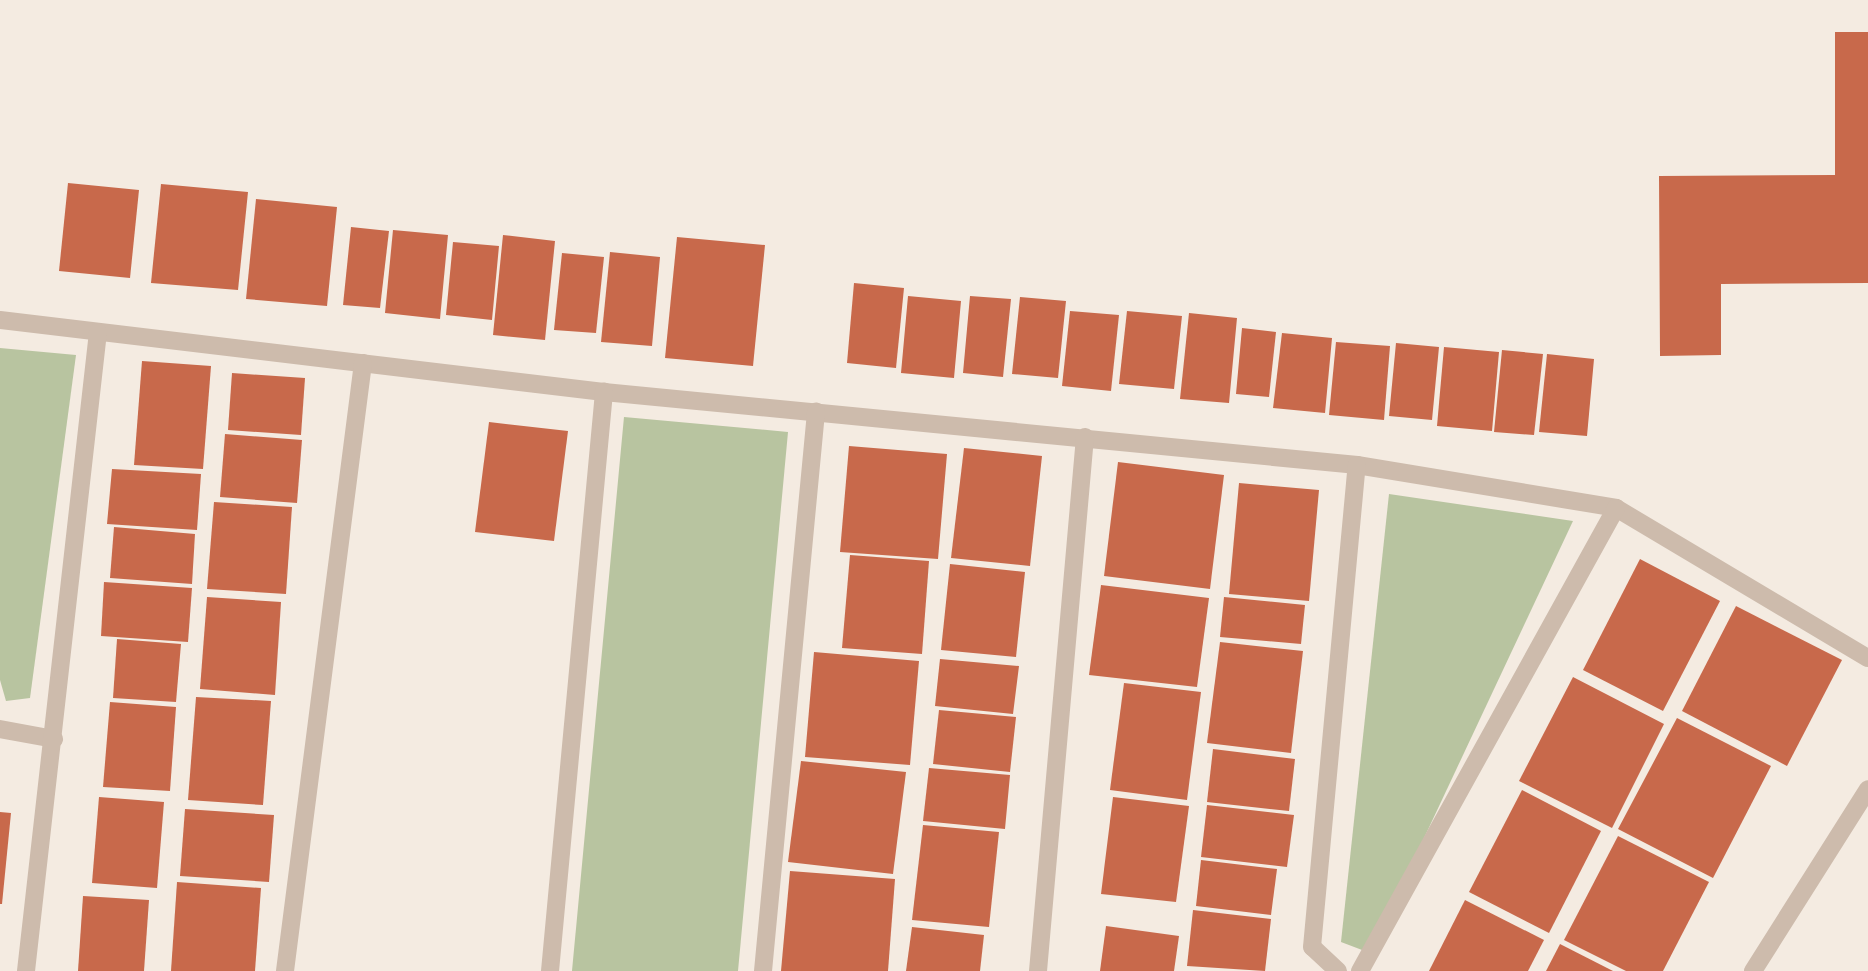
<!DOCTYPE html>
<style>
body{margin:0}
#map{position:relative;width:1868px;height:971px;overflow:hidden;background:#f4ebe1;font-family:"Titillium Web",sans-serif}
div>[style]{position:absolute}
.green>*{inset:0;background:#b8c4a0}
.building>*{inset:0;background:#c8694b}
.minor>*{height:18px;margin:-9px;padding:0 9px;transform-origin:9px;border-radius:9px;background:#cdbbac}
.tertiary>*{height:18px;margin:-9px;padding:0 9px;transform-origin:9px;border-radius:9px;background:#cdbbac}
span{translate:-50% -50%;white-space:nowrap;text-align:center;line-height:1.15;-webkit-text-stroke:7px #fbf5ee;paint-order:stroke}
</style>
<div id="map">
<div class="green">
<i style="clip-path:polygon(0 348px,76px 355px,30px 698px,6px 701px,0 680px)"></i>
<i style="clip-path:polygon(624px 417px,788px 432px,738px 971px,572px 971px)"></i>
<i style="clip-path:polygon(1389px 494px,1573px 521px,1370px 953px,1341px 942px)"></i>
</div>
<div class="building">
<i style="clip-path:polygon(1835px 32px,1868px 32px,1868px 283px,1721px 284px,1721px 355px,1660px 356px,1659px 176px,1835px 175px)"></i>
<i style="clip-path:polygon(68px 183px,139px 190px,130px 278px,59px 271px)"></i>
<i style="clip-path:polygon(161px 184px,248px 192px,238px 290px,151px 283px)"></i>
<i style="clip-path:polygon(256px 199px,337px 207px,327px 306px,246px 299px)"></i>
<i style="clip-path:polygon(351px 227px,389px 231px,380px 308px,343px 305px)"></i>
<i style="clip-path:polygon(393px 230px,448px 235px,440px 319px,385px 313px)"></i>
<i style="clip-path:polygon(503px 235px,555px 241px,545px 340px,493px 335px)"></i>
<i style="clip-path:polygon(677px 237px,765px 245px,753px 366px,665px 358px)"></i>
<i style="clip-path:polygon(453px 242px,499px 246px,492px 320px,446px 315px)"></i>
<i style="clip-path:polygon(610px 252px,660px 257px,652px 346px,601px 342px)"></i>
<i style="clip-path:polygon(562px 253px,604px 257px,596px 333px,554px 330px)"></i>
<i style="clip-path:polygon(854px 283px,904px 288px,896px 368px,847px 363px)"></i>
<i style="clip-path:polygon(908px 296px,961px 301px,954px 378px,901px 373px)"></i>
<i style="clip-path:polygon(970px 296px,1011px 299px,1003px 377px,963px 373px)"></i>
<i style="clip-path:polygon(1020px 297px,1066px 301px,1058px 378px,1012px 374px)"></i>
<i style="clip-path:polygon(1070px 311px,1119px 315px,1111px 391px,1062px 386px)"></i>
<i style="clip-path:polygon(1127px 311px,1182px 316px,1174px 389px,1119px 384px)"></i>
<i style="clip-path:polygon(1189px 313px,1237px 318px,1229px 403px,1180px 399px)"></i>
<i style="clip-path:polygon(1242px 328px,1276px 332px,1269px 397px,1236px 394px)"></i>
<i style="clip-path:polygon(1282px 333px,1332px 338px,1325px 413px,1273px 408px)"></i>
<i style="clip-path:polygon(1336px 342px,1390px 346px,1384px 420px,1329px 415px)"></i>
<i style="clip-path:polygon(1396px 343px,1439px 347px,1432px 420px,1389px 416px)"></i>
<i style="clip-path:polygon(1444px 347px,1499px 352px,1492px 431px,1437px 426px)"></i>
<i style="clip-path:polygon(1502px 350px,1543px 354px,1534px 435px,1494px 432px)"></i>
<i style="clip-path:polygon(1547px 354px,1594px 359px,1587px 436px,1539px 432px)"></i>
<i style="clip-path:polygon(142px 361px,211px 366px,203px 469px,134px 465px)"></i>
<i style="clip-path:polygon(232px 373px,305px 378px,301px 435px,228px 430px)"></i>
<i style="clip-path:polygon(489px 422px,568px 431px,554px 541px,475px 532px)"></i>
<i style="clip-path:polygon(225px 434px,302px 440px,297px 503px,220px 497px)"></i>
<i style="clip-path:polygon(849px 446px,947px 454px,938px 559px,840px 552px)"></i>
<i style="clip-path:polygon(964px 448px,1042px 456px,1030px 566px,951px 558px)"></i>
<i style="clip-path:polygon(1118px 462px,1224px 475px,1210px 589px,1104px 576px)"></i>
<i style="clip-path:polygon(112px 469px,201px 474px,197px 530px,107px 524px)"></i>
<i style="clip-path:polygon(1239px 483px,1319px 490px,1309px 601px,1229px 594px)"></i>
<i style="clip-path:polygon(214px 502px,292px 507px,286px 594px,207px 589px)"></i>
<i style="clip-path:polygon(114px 527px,195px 534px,192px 584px,110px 578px)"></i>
<i style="clip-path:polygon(850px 555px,929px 561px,922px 654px,842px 648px)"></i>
<i style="clip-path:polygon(1640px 559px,1720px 601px,1663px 711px,1583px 670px)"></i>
<i style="clip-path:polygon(950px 564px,1025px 572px,1016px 657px,941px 650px)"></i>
<i style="clip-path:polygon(104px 582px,192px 588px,188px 642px,101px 636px)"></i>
<i style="clip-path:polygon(1101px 585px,1209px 598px,1197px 687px,1089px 675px)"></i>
<i style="clip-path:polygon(207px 597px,281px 602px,275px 695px,200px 689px)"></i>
<i style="clip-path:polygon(1224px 597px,1305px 605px,1301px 644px,1220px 637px)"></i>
<i style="clip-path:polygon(1736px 606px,1842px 660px,1787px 766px,1682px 711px)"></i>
<i style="clip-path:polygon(117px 639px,181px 644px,176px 702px,113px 698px)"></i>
<i style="clip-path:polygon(1220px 642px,1303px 651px,1291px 753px,1207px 743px)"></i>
<i style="clip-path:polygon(814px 652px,919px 661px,910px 765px,805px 757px)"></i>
<i style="clip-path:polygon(940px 659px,1019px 666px,1013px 714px,935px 706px)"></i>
<i style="clip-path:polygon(1573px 677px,1664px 724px,1612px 828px,1519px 781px)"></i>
<i style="clip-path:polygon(1124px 683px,1201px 692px,1187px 800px,1110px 790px)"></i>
<i style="clip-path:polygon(196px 697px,271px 701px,263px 805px,188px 800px)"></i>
<i style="clip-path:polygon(110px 702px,176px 707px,170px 791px,103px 787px)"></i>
<i style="clip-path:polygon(939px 710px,1016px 717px,1010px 772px,933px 764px)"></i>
<i style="clip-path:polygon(1677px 718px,1771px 766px,1713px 878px,1618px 829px)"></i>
<i style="clip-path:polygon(1213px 749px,1295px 759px,1289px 811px,1207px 802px)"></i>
<i style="clip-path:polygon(801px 761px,906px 772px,893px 874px,788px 862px)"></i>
<i style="clip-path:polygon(929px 768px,1010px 775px,1005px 829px,923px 821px)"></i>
<i style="clip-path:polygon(1522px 790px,1601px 831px,1549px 933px,1469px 892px)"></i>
<i style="clip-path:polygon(99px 797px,164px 802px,157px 888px,92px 883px)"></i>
<i style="clip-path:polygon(1113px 797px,1189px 806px,1176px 902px,1101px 894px)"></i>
<i style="clip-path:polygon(1207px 805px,1294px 815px,1287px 867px,1201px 857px)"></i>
<i style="clip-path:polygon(185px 809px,274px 815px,269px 882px,180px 876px)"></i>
<i style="clip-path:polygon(0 812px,11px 813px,2px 904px,0 904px)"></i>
<i style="clip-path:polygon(923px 825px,999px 832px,989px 927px,912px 920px)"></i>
<i style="clip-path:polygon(1618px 836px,1709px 882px,1663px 971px,1626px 971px,1564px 940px)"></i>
<i style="clip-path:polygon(1201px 860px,1277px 869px,1271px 915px,1196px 906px)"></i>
<i style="clip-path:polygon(790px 871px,895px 879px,888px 971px,781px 971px)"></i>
<i style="clip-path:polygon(177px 882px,261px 888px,255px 971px,171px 971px)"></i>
<i style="clip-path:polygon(83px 896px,149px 900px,144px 971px,78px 971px)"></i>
<i style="clip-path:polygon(1465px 900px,1544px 940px,1528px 971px,1429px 971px)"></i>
<i style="clip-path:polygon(1193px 910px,1271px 919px,1265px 971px,1187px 966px)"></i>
<i style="clip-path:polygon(1106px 926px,1179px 936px,1174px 971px,1100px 971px)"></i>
<i style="clip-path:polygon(912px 927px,984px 935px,980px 971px,906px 971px)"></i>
<i style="clip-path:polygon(1560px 944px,1613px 971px,1546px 971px)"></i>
</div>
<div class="minor">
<i style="left:0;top:320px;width:608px;rotate:6.8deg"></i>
<i style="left:604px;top:392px;width:757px;rotate:5.54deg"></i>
<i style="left:1357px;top:465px;width:263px;rotate:9.4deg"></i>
<i style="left:1616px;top:508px;width:293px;rotate:30.8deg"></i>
<i style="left:0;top:729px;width:55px;rotate:10.5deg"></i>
<i style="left:26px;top:971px;width:643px;rotate:-83.57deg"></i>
<i style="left:285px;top:971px;width:613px;rotate:-82.69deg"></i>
<i style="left:550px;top:971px;width:582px;rotate:-84.67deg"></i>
<i style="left:763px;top:971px;width:562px;rotate:-84.58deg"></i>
<i style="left:1038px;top:971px;width:536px;rotate:-84.97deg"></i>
<i style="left:1338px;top:971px;width:35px;rotate:-137deg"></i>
<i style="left:1312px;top:947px;width:484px;rotate:-84.7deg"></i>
<i style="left:1360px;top:971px;width:529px;rotate:-61.06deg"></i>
</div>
<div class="tertiary">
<i style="left:1753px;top:971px;width:215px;rotate:-57.7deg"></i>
</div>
</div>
